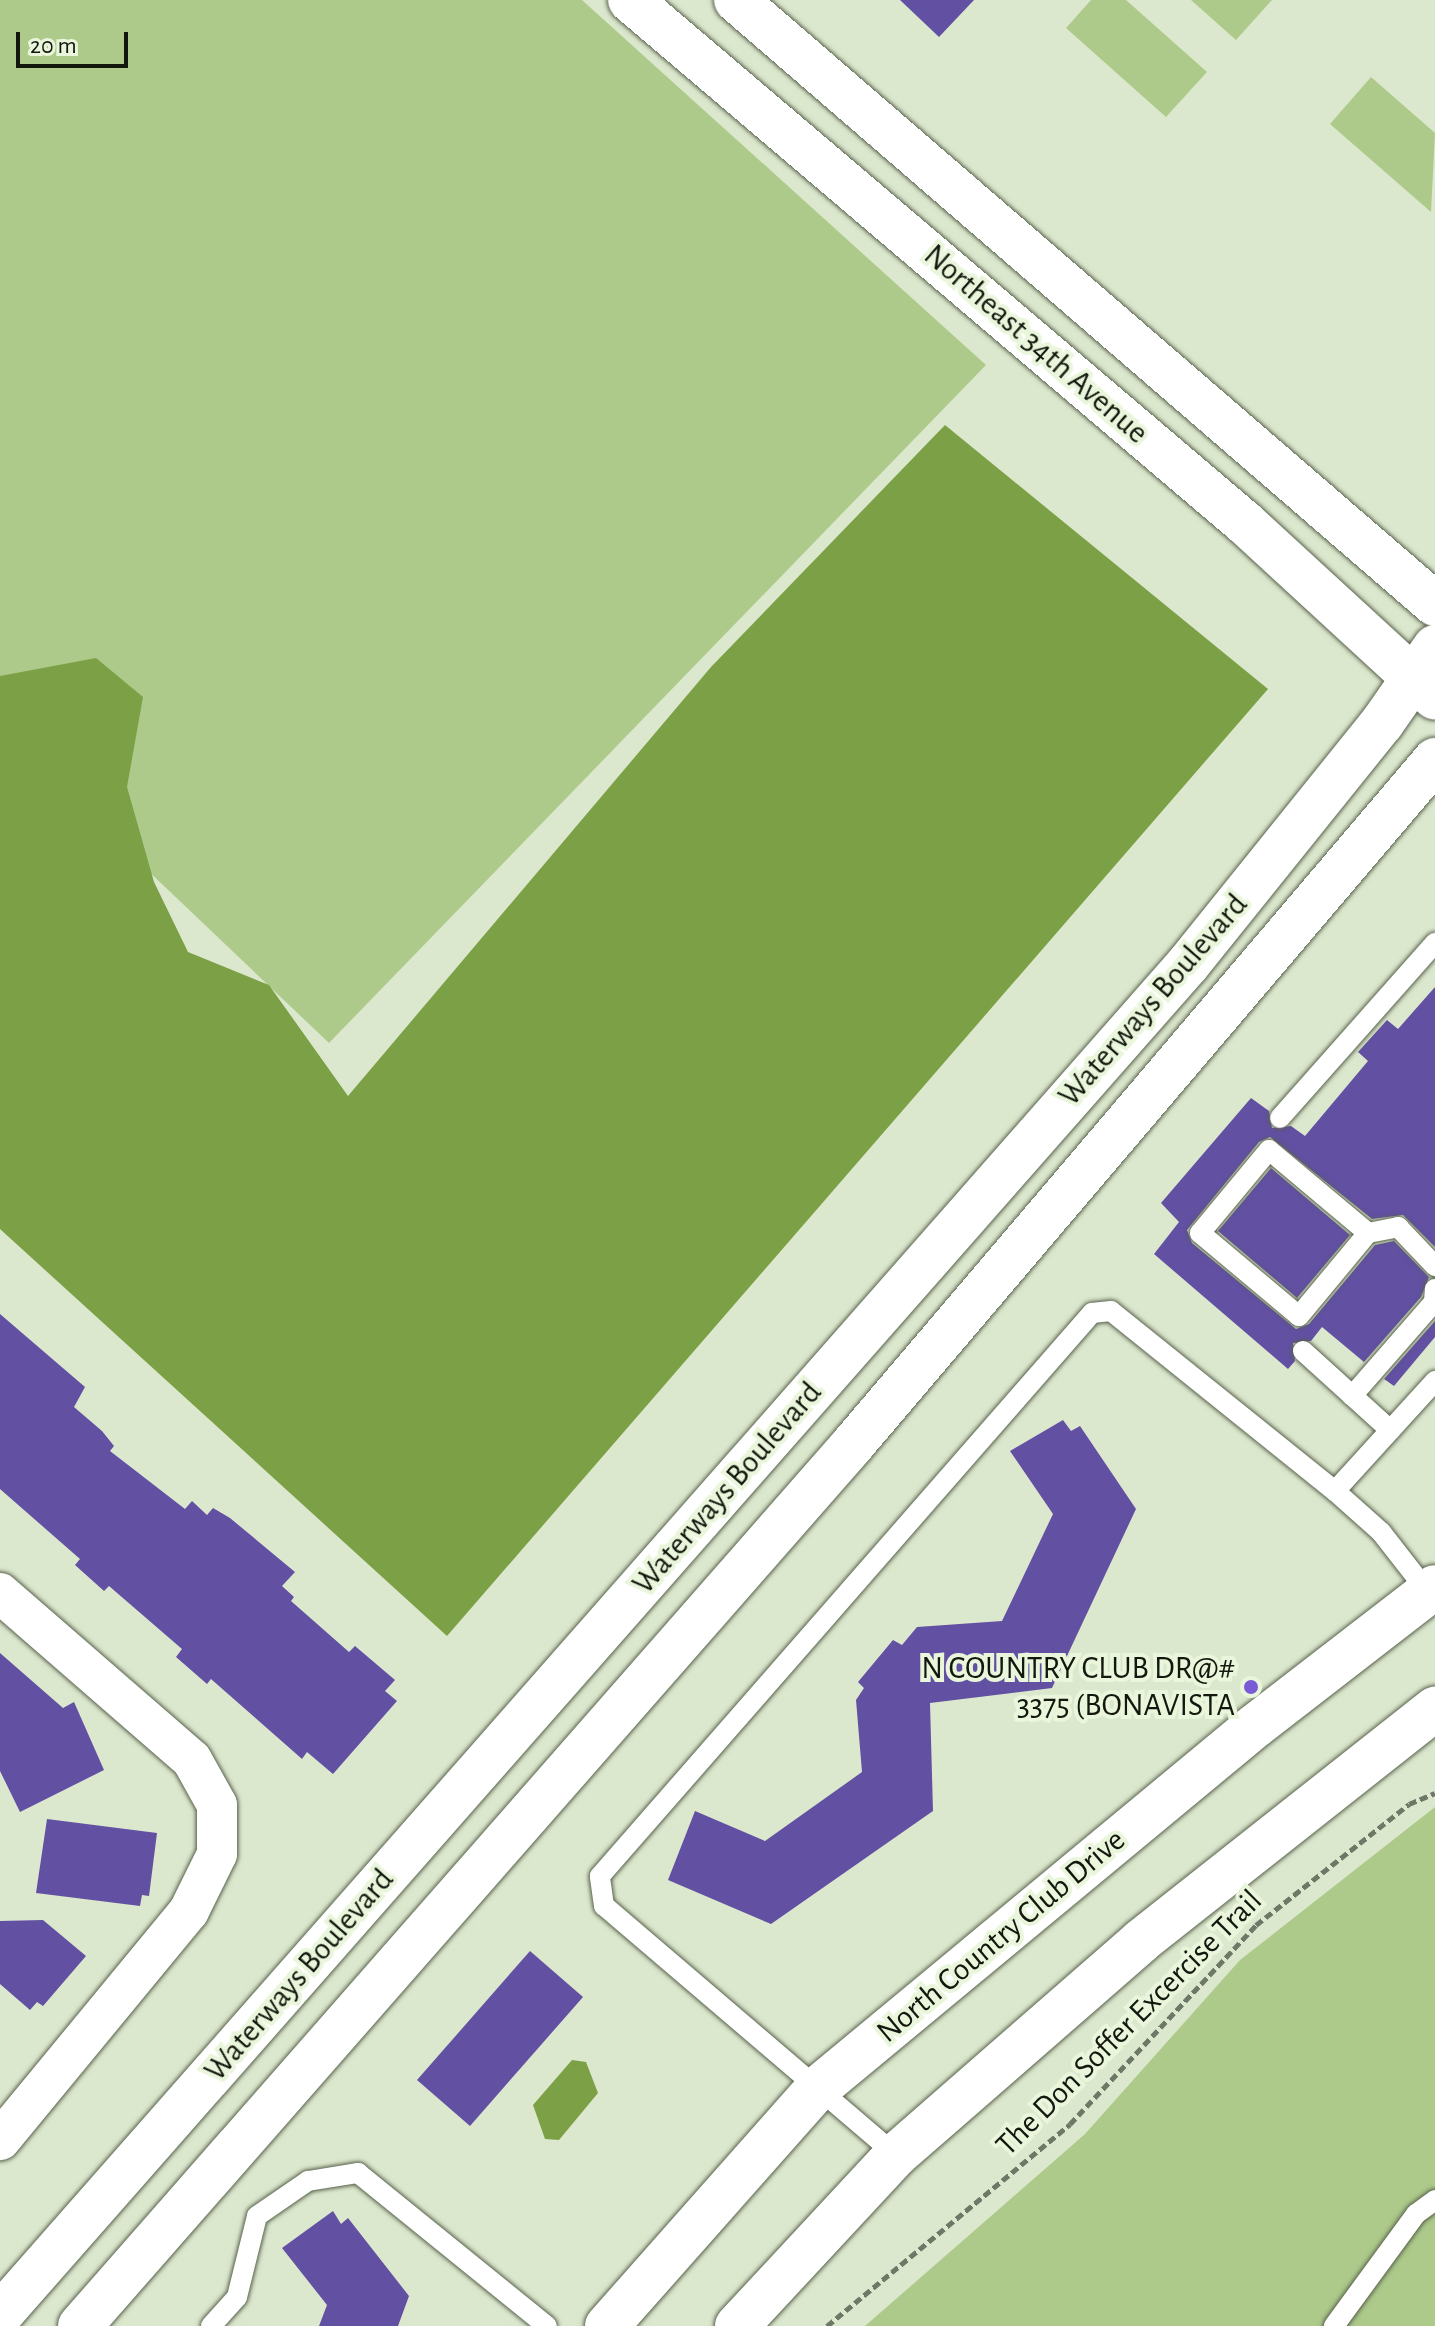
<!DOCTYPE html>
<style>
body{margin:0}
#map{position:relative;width:1435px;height:2326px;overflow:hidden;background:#dce8ce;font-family:"Alegreya Sans",sans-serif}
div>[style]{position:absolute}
.green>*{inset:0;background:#adca8b}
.water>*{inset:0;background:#7ba045}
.building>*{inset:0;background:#6250a2}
.path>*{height:5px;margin-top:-2.5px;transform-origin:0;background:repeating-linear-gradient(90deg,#6f7766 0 8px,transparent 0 12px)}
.roads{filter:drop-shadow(0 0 2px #58624c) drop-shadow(0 0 2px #58624c)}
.service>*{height:20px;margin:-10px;padding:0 10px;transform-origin:10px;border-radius:10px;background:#fff}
.minor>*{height:40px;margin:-20px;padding:0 20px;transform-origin:20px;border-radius:20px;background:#fff}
.tertiary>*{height:44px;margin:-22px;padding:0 22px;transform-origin:22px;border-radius:22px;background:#fff}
.dots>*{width:22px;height:22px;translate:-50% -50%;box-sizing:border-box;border:4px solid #e9f6db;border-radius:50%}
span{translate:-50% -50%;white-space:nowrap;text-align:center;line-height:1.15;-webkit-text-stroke:8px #e9f6db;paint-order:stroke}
.street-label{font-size:32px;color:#13170e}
.poi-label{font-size:32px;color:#13170e}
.right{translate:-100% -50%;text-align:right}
.scale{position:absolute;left:16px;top:32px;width:112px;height:36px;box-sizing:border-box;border:4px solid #13170e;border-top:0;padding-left:10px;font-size:24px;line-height:28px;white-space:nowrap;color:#13170e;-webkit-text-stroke:6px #e9f6db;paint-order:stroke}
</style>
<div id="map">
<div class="green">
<i style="clip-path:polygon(0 0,582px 0,986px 365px,329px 1043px,0 730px)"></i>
<i style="clip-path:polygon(1091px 0,1126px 0,1207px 72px,1166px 117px,1066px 28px)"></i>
<i style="clip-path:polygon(1191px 0,1272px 0,1236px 40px)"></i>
<i style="clip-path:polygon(1371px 77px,1435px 133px,1431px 212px,1330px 124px)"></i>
<i style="clip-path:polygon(1435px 1807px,1435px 2326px,865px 2326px,1085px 2134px,1240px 1960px)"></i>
</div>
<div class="water">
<i style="clip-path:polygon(945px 425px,1268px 689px,447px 1636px,0 1229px,0 676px,96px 658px,143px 697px,127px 787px,154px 882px,188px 952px,269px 985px,348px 1096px,711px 667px)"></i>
<i style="clip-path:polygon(572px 2060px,586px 2062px,598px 2093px,559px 2140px,545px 2139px,533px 2105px)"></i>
</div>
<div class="building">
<i style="clip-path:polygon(900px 0,974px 0,939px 37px)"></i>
<i style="clip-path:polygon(1435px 987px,1435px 1247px,1403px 1215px,1372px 1219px,1270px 1137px,1259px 1142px,1187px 1230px,1192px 1243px,1296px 1329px,1309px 1324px,1375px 1245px,1394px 1241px,1429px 1277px,1421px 1297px,1364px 1362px,1322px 1327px,1311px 1341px,1293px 1343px,1295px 1361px,1288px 1369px,1154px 1254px,1179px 1222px,1161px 1203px,1251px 1098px,1269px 1111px,1272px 1128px,1291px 1126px,1305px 1136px,1368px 1061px,1358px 1052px,1387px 1020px,1398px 1029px)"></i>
<i style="clip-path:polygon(1271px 1168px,1350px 1235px,1297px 1298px,1218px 1231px)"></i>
<i style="clip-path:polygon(0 1314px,85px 1387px,74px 1407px,102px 1431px,114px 1446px,110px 1451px,185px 1509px,192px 1501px,207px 1515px,213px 1508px,230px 1518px,295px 1572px,282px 1586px,294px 1597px,291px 1601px,349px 1652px,355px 1646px,395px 1680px,385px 1691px,397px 1701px,333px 1774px,307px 1752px,302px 1759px,211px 1679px,207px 1684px,176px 1657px,182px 1649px,109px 1586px,104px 1591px,75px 1565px,80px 1559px,0 1489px)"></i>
<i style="clip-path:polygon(1435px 1321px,1435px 1337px,1394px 1386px,1384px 1379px)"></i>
<i style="clip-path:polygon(1063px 1420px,1071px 1431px,1080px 1426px,1136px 1509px,1052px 1688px,930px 1703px,933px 1811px,771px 1924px,668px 1880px,695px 1811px,765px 1841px,862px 1772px,856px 1700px,864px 1688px,858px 1682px,893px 1640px,902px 1645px,917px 1627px,1002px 1621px,1053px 1514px,1010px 1451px)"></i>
<i style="clip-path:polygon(0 1653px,63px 1708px,74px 1702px,104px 1770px,20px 1812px,0 1771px)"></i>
<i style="clip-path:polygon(47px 1819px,157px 1833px,149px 1896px,142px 1895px,140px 1906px,36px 1893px)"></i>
<i style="clip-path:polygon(43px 1920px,86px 1956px,43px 2006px,37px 2002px,30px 2010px,0 1984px,0 1921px)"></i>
<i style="clip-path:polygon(530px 1951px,583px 1997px,470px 2126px,417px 2080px)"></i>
<i style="clip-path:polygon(333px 2211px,341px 2224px,348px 2218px,409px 2296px,398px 2326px,319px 2326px,327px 2305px,282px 2248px)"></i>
</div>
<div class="path">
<i style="left:827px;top:2326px;width:316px;rotate:-39.7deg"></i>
<i style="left:1070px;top:2124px;width:272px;rotate:-46.9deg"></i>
<i style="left:1256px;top:1925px;width:195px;rotate:-38.3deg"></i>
<i style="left:1409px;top:1804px;width:28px;rotate:-23deg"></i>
</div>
<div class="roads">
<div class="service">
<i style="left:1280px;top:1118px;width:234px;rotate:-48.5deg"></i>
<i style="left:1368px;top:1233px;width:129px;rotate:-140deg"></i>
<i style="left:1269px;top:1150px;width:108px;rotate:129.7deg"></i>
<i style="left:1200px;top:1233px;width:129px;rotate:40deg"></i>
<i style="left:1299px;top:1316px;width:108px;rotate:-50.3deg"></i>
<i style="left:1368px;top:1233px;width:31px;rotate:-11deg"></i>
<i style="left:1398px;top:1227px;width:54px;rotate:46.5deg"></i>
<i style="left:1303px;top:1351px;width:118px;rotate:42.2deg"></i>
<i style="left:1352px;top:1396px;width:125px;rotate:-48.9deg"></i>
<i style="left:1434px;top:1302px;width:13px;rotate:-86deg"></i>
<i style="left:1335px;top:1491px;width:149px;rotate:-47.7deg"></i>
<i style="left:896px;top:2155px;width:384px;rotate:-139.5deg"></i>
<i style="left:604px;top:1906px;width:30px;rotate:-98deg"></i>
<i style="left:600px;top:1876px;width:748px;rotate:-48.85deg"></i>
<i style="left:1092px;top:1313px;width:19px;rotate:-6deg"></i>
<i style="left:1111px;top:1311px;width:287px;rotate:38.8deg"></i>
<i style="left:1335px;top:1491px;width:62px;rotate:41.7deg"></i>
<i style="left:1381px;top:1532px;width:81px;rotate:52deg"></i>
<i style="left:211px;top:2326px;width:39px;rotate:-48deg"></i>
<i style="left:237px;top:2297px;width:83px;rotate:-76.1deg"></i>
<i style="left:257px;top:2216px;width:62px;rotate:-34.5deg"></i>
<i style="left:308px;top:2181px;width:51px;rotate:-9.1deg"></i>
<i style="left:358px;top:2173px;width:243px;rotate:39deg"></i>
<i style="left:1334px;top:2326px;width:139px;rotate:-53.8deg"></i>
<i style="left:1416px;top:2214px;width:24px;rotate:-36deg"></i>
</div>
<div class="minor">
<i style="left:0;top:1593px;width:254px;rotate:41deg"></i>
<i style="left:192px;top:1760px;width:51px;rotate:60.9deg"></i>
<i style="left:217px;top:1805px;width:49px;rotate:90deg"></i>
<i style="left:217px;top:1854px;width:64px;rotate:116.2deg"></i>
<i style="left:189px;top:1911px;width:297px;rotate:129.5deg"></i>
</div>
<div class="tertiary">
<i style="left:630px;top:0;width:807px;rotate:40.38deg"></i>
<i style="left:1245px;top:523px;width:258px;rotate:42.6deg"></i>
<i style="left:736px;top:0;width:924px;rotate:40.83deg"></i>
<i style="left:0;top:2315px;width:1800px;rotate:-48.67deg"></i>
<i style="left:1189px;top:963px;width:308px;rotate:-51.2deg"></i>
<i style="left:1382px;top:723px;width:93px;rotate:-55.1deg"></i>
<i style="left:80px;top:2326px;width:1174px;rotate:-48.76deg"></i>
<i style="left:854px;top:1443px;width:897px;rotate:-49.61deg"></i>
<i style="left:607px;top:2326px;width:317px;rotate:-48.5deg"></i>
<i style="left:817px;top:2089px;width:569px;rotate:-39.65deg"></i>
<i style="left:1255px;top:1726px;width:227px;rotate:-37.7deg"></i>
<i style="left:737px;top:2326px;width:233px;rotate:-47.1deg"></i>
<i style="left:896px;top:2155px;width:325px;rotate:-41.1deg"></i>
<i style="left:1141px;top:1941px;width:375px;rotate:-38.3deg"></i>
</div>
</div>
<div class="dots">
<i style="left:1251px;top:1687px;background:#795bd5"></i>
</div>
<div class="street-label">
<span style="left:1036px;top:344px;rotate:41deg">Northeast 34th Avenue</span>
<span style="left:1153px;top:1000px;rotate:-49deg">Waterways Boulevard</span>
<span style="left:727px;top:1488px;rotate:-49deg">Waterways Boulevard</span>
<span style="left:1001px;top:1936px;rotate:-40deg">North Country Club Drive</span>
<span style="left:299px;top:1975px;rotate:-49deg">Waterways Boulevard</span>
<span style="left:1129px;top:2023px;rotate:-45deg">The Don Soffer Excercise Trail</span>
</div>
<div class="poi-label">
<span class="right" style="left:1235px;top:1687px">N COUNTRY CLUB DR@#<br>3375 (BONAVISTA</span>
</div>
<div class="scale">20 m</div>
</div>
